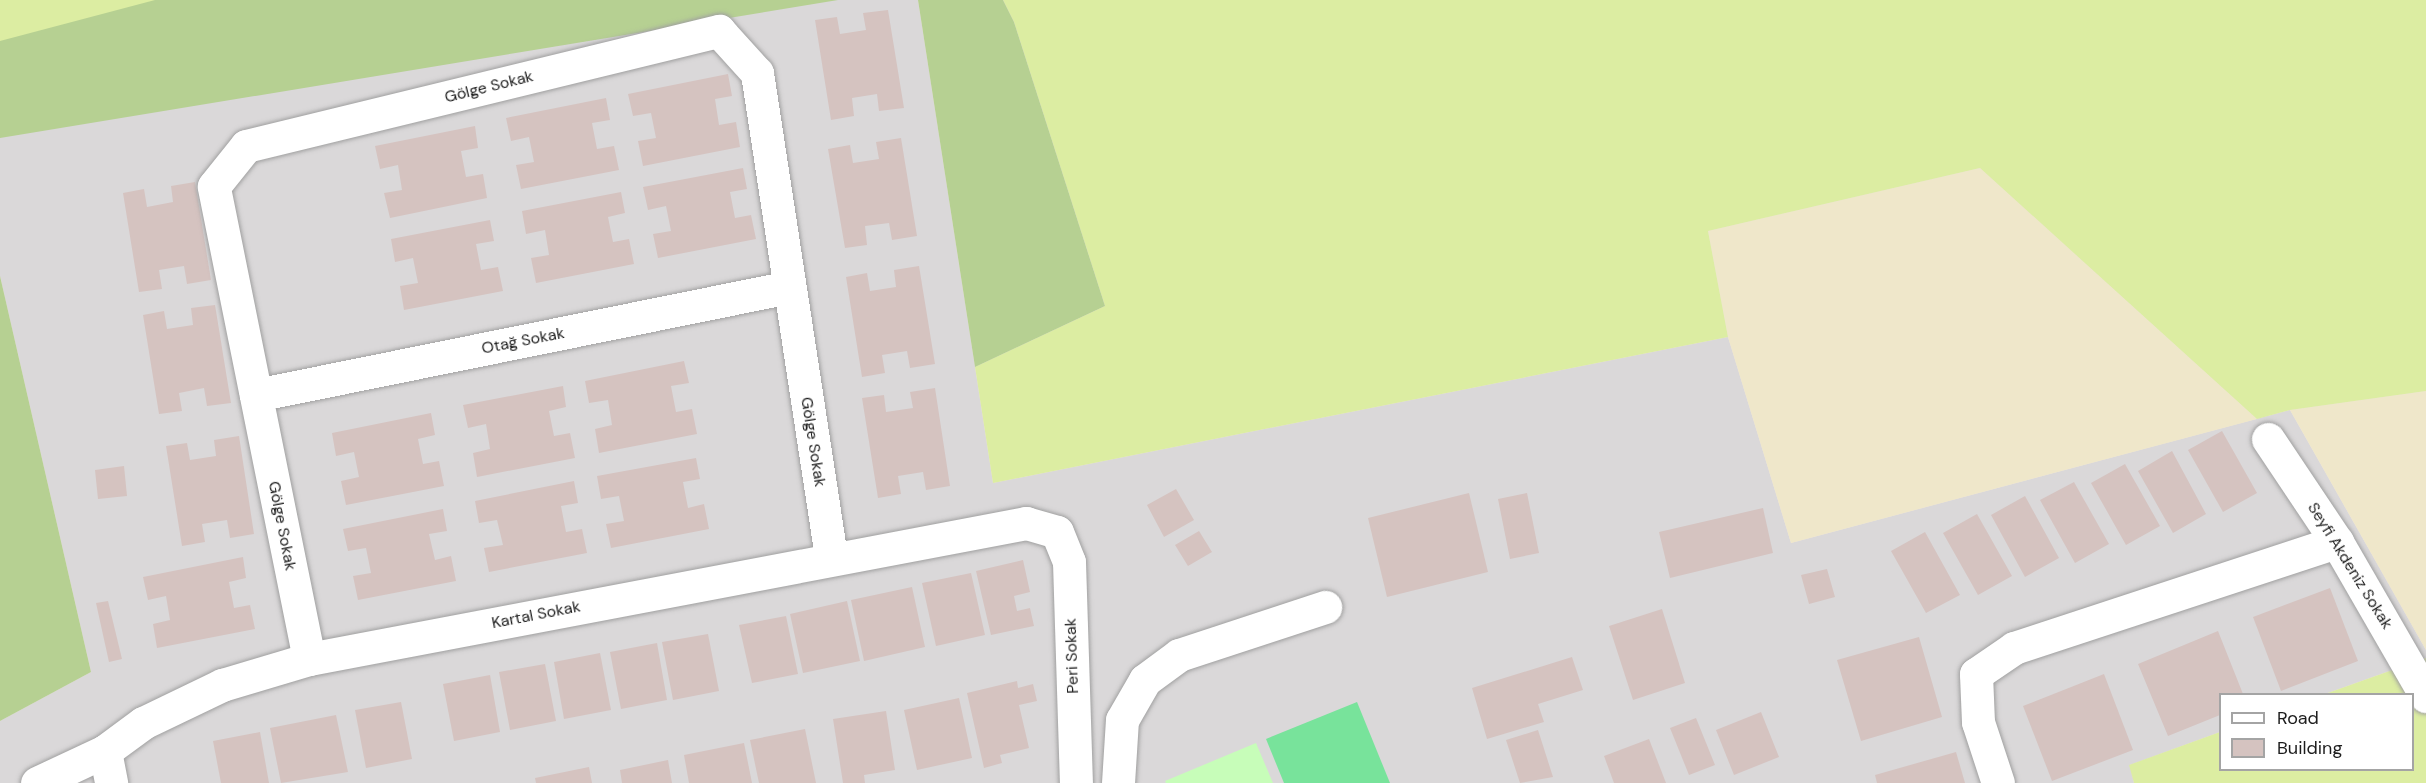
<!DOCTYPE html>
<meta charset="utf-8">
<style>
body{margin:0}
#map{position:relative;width:2426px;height:783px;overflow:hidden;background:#eee5e0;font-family:"DM Sans",sans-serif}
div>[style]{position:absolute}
.residential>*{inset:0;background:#dad8d9}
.farmland>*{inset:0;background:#efe7ca}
.grass>*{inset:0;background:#dceda2}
.forest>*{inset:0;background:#b6d092}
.park>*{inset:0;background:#c7fdb9}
.pitch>*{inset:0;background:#78e39b}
.building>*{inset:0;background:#d5c3c0}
.roads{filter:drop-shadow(0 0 2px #a0a0a0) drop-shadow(0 0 2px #a0a0a0)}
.minor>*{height:33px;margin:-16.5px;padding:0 16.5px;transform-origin:16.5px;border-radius:16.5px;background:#fff}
span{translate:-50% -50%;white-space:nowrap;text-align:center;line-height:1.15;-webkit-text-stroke:4.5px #fff;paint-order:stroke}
.street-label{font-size:16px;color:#1c1c1c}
.legend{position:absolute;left:2219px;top:693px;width:195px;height:78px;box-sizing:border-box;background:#fff;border:2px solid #a4a4a4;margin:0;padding:8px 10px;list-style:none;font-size:18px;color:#1c1c1c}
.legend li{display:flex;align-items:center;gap:12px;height:30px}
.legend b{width:30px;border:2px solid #a4a4a4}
</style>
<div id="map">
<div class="residential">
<i style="clip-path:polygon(577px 0,918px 0,993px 483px,1728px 337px,1791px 543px,2290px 410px,2426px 650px,2426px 658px,2325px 694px,2220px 694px,2220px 732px,2130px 765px,2134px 783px,0 783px,0 721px,91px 672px,0 276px,0 136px)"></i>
</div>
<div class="farmland">
<i style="clip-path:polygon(1980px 168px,2257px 419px,1791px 543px,1728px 337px,1708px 231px)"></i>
<i style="clip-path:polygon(2426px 391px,2426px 650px,2290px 410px)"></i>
</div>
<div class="grass">
<i style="clip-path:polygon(0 0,161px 0,0 44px)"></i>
<i style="clip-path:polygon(1003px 0,2426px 0,2426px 391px,2290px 410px,2257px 419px,1980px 168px,1708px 231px,1728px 337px,993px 483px,975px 367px,1105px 306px,1014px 22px)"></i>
<i style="clip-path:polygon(2426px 658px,2426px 783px,2134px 783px,2129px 765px,2220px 732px,2220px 770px,2412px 770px,2412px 694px,2325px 694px)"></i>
</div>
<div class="forest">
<i style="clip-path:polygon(155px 0,838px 0,0 138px,0 41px)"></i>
<i style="clip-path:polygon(918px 0,1003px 0,1014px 22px,1105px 306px,975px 367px)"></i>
<i style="clip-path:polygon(0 276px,91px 672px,0 721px)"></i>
</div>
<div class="park">
<i style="clip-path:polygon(1256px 743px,1273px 783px,1166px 783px,1165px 781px)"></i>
</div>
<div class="pitch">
<i style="clip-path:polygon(1357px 702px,1390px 783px,1284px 783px,1266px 739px)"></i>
</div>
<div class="building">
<i style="clip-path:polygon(888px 10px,904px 108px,879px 111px,877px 94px,852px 98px,854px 116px,831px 120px,815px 20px,837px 17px,840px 34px,866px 30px,863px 13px)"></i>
<i style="clip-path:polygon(728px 74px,732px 96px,715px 99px,719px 125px,736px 122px,740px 147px,643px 166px,638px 141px,656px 138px,651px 113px,633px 116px,628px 94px)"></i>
<i style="clip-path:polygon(606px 98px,610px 120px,592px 123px,597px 149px,614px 146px,619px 170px,521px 189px,516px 165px,534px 162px,529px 137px,511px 141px,506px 118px)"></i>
<i style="clip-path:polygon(475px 126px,478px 148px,461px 151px,466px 177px,483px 174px,487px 198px,390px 218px,384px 193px,402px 190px,398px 165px,380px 169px,375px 146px)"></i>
<i style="clip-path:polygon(901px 138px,917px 236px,892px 240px,889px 223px,865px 226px,867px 245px,845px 248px,828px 149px,850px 145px,853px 163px,879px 159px,876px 142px)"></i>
<i style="clip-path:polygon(743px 168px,747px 189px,730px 192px,735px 218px,751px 215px,756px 239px,658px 258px,653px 234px,671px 231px,666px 206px,648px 210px,643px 187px)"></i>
<i style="clip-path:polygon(195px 182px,211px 280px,187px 284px,184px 266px,159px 270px,162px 289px,139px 292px,123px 193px,144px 189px,147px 207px,173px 202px,171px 186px)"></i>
<i style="clip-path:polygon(621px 192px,625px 213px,608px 217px,613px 242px,629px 239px,634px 264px,536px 283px,531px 258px,549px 255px,545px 230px,526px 234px,522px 211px)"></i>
<i style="clip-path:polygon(490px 220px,494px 241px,476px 244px,481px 270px,498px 267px,503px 291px,404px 310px,400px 286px,418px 283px,413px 258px,395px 262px,391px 239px)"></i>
<i style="clip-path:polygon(919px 266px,935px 364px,910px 368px,907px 351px,882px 355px,885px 373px,862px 377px,846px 277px,867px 273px,870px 291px,896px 287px,894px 270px)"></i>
<i style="clip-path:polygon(215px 305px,231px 403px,207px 406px,204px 388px,179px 393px,182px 411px,159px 414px,143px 315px,164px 311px,167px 329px,193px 325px,191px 308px)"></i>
<i style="clip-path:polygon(684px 361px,689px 383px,671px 386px,676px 412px,692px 409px,697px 434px,599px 453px,595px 429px,612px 425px,608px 400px,589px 403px,585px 381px)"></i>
<i style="clip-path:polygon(563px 386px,566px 407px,549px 411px,554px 436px,570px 433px,575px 458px,477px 477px,473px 453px,490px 449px,486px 424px,468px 428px,463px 405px)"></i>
<i style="clip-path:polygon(935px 388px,950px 486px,926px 490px,923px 472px,898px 476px,901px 494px,878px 498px,862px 398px,884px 395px,886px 412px,913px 408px,910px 392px)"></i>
<i style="clip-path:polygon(431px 413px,435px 435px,418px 439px,423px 464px,439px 461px,444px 486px,346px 505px,341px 481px,359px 477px,354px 452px,336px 456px,332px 433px)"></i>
<i style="clip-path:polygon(2222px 431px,2257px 493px,2223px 512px,2188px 450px)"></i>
<i style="clip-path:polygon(239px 436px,254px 534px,230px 538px,227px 520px,202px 524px,205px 542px,182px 546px,166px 446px,187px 443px,190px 460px,216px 456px,214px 440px)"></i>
<i style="clip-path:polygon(2172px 451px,2206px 514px,2173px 533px,2138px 471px)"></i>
<i style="clip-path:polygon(696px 458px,700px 479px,683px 482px,688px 508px,704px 504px,709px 529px,611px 548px,606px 524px,624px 521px,619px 496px,601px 499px,597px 476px)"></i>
<i style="clip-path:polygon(2125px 464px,2160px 526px,2126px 545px,2091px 483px)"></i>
<i style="clip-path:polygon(124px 466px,127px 496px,98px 499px,95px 470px)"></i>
<i style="clip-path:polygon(574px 481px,578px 503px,561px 506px,566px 532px,582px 529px,587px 553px,489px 572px,484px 548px,503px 545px,497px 520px,479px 523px,475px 501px)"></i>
<i style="clip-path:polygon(2074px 482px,2109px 544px,2075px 563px,2040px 500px)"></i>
<i style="clip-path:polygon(1176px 489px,1194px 520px,1164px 537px,1147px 505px)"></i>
<i style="clip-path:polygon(1469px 493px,1488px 572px,1387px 597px,1368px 518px)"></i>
<i style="clip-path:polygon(1527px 493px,1539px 553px,1510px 559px,1498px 499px)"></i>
<i style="clip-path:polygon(2025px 496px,2059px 558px,2025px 577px,1991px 515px)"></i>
<i style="clip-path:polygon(1763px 508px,1773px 553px,1670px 578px,1659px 532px)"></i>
<i style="clip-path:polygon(443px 509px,447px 531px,429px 534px,435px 560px,451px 556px,456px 581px,358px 600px,353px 576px,371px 573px,366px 548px,348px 551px,343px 529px)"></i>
<i style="clip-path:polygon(1977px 514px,2012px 576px,1978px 595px,1943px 533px)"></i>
<i style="clip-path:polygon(1199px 531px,1212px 552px,1188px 566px,1175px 545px)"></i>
<i style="clip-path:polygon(1925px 532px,1960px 595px,1926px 613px,1891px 551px)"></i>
<i style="clip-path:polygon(243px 557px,246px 578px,229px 582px,234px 608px,250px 605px,255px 629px,157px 648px,153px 624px,170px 620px,166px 596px,148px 600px,143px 577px)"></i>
<i style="clip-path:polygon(1023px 560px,1030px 592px,1014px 596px,1017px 611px,1030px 608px,1034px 626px,991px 635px,976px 571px)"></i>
<i style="clip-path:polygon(1827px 569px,1835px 597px,1809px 604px,1801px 575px)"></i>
<i style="clip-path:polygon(971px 573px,985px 635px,936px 646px,922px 583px)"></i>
<i style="clip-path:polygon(912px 587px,925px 647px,864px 661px,851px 600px)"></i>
<i style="clip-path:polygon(2330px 588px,2358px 661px,2281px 691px,2253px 617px)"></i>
<i style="clip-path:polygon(108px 601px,122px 659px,109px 662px,96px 603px)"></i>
<i style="clip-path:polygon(847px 601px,860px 661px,803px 673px,790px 614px)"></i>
<i style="clip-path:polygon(1662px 609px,1685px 683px,1633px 700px,1609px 626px)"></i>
<i style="clip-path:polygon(786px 616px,798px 674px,752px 683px,739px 625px)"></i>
<i style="clip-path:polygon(2218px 631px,2243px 694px,2220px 694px,2220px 715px,2168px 736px,2138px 664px)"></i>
<i style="clip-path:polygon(708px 634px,719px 691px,673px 700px,662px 642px)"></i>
<i style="clip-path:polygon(1919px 637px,1942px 717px,1861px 741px,1837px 660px)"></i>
<i style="clip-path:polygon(657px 643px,667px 700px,621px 709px,610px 652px)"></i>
<i style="clip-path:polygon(600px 653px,611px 710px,564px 719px,554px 662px)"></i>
<i style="clip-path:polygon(1572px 657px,1583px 690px,1538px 704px,1544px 722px,1487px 739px,1472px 688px)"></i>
<i style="clip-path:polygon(545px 664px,556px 721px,510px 730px,499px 672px)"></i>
<i style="clip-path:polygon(2104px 674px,2133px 750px,2052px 781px,2023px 706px)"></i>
<i style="clip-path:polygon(490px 675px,500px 732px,454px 741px,443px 684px)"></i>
<i style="clip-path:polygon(1017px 681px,1018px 688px,1033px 684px,1037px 701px,1019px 705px,1029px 748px,1000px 755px,1002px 763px,984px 768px,967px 693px)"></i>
<i style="clip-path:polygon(959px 698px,972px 758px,917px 770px,904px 710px)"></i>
<i style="clip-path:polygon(401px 702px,412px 759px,366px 768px,355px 710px)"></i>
<i style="clip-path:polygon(886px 711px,895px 770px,864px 775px,865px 783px,843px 783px,833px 719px)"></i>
<i style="clip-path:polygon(1761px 712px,1779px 757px,1734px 775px,1716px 730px)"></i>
<i style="clip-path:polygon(336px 715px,348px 772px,281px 783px,270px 728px)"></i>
<i style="clip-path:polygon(1696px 718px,1715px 765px,1689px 775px,1670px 728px)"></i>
<i style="clip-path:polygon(805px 729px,816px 783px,759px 783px,750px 740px)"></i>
<i style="clip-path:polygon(1538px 730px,1553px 777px,1520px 783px,1506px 740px)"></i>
<i style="clip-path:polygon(260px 732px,269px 783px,221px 783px,213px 741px)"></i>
<i style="clip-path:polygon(1649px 739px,1666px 783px,1614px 783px,1604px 756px)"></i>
<i style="clip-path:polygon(744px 743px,752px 783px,689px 783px,684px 755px)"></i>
<i style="clip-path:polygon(1956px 752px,1965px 783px,1877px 783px,1875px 775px)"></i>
<i style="clip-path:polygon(668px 760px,672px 783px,622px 783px,620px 770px)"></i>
<i style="clip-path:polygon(589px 767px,592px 783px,536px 783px,535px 778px)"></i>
</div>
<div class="roads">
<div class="minor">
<i style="left:256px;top:395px;width:544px;rotate:-11.45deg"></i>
<i style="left:2268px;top:439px;width:124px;rotate:56.2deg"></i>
<i style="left:2337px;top:542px;width:178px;rotate:60deg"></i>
<i style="left:309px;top:659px;width:482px;rotate:-101.4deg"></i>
<i style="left:214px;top:186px;width:51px;rotate:-51.3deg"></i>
<i style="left:246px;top:146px;width:487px;rotate:-13.7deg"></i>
<i style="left:719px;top:31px;width:57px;rotate:47.9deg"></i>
<i style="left:757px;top:73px;width:491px;rotate:81.3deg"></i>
<i style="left:105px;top:751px;width:33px;rotate:79deg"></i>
<i style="left:37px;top:783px;width:75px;rotate:-25.2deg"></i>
<i style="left:105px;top:751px;width:47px;rotate:-36.4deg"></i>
<i style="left:143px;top:723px;width:88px;rotate:-25.7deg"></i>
<i style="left:222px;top:685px;width:91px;rotate:-16.6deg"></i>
<i style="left:309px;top:659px;width:730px;rotate:-10.74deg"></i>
<i style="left:1026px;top:523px;width:32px;rotate:16deg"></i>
<i style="left:1057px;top:532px;width:32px;rotate:68deg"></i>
<i style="left:1069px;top:562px;width:221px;rotate:88.2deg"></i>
<i style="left:1118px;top:783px;width:63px;rotate:-86.4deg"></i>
<i style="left:1122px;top:720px;width:46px;rotate:-60.1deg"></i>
<i style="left:1145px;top:680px;width:42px;rotate:-36.3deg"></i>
<i style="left:1179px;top:655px;width:154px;rotate:-18.2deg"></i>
<i style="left:1998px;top:783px;width:64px;rotate:-108.2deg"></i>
<i style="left:1978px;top:722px;width:48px;rotate:-92.4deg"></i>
<i style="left:1976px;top:674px;width:46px;rotate:-34.4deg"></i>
<i style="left:2014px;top:648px;width:340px;rotate:-18.2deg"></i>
</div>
</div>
<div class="street-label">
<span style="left:489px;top:87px;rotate:-14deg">Gölge Sokak</span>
<span style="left:523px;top:341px;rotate:-11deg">Otağ Sokak</span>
<span style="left:813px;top:442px;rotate:81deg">Gölge Sokak</span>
<span style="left:282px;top:526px;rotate:79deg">Gölge Sokak</span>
<span style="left:2350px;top:566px;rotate:58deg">Seyfi Akdeniz Sokak</span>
<span style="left:536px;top:615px;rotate:-11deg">Kartal Sokak</span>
<span style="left:1072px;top:656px;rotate:-92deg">Peri Sokak</span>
</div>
<ul class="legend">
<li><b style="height:8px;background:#fff"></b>Road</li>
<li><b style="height:16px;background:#d5c3c0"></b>Building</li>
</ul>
</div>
